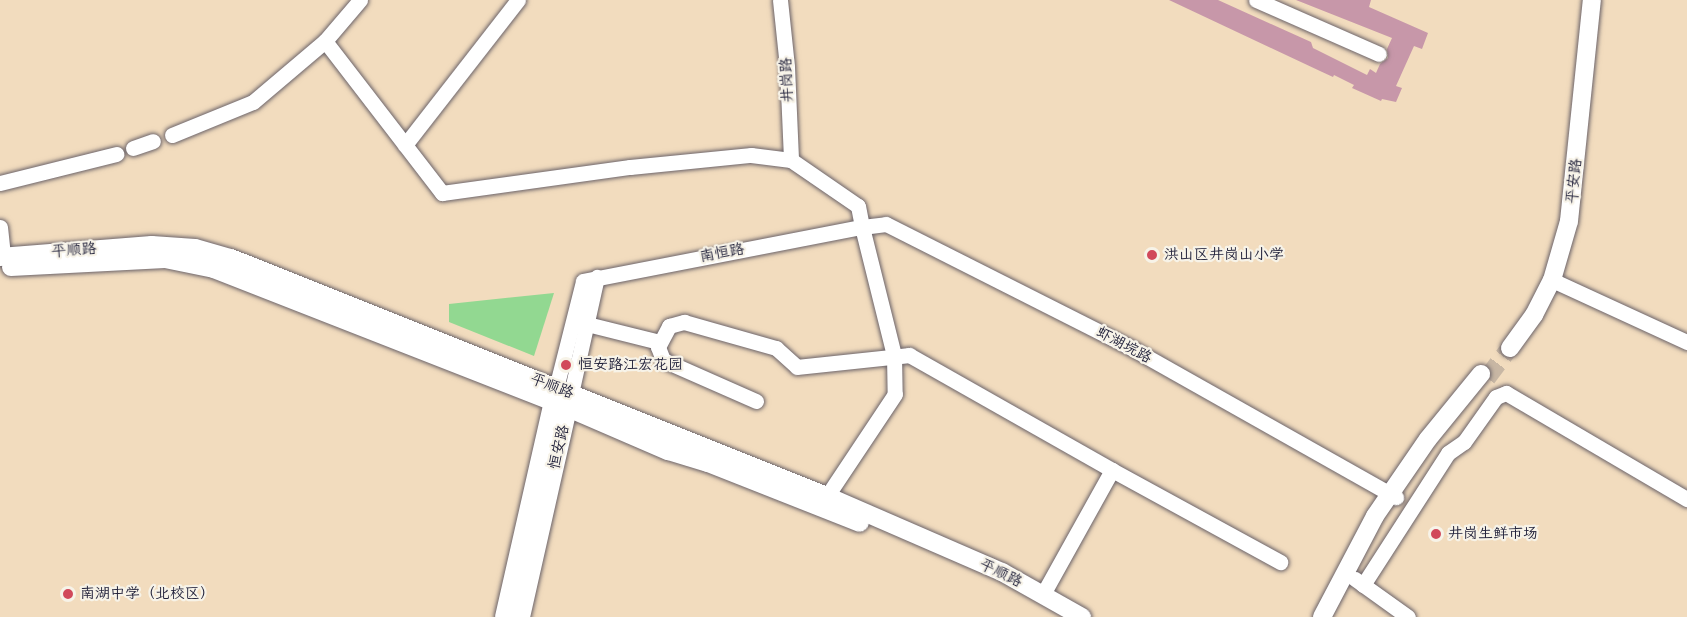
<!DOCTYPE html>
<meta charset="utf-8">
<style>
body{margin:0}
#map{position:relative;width:1687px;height:617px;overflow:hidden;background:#f2dcbe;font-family:"Shantell Sans","LXGW WenKai TC",sans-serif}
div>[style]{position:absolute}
.green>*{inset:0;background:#92d891}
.building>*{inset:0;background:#c797a9}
.major-tunnel>*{height:18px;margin-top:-9px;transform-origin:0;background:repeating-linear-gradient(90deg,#c8b7a4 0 18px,transparent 0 27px)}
.roads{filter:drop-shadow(0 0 2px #6b6369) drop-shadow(0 0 2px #6b6369)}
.minor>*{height:15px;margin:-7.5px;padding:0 7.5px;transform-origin:7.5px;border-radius:7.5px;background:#fff}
.major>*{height:18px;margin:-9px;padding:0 9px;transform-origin:9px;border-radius:9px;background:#fff}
.dots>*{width:16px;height:16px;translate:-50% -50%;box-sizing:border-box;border:3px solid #f7f3e8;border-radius:50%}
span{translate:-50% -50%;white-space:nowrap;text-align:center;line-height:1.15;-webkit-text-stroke:4.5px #f7f3e8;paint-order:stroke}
.street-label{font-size:15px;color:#22223b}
.poi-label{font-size:15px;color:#22223b}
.left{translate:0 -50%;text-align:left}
</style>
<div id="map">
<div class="green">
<i style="clip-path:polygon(554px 293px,534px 356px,449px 322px,449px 304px)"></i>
</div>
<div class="building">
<i style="clip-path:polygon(1169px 0,1218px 0,1311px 42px,1313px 48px,1367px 75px,1370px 69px,1376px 73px,1380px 64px,1388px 58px,1387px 49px,1392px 38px,1296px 0,1371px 0,1369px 7px,1428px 33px,1422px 49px,1414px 46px,1396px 86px,1402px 88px,1396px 102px,1382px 99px,1381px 101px,1352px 88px,1354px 85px,1334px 75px,1333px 77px,1320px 71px)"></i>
</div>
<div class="major-tunnel">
<i style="left:1487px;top:378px;width:38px;rotate:-53deg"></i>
</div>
<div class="roads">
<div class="minor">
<i style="left:360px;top:0;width:54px;rotate:130.5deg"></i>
<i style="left:325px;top:41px;width:192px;rotate:52.4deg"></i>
<i style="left:442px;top:193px;width:190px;rotate:-7.9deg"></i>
<i style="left:630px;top:167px;width:122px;rotate:-5.7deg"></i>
<i style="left:751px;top:155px;width:40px;rotate:7.1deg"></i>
<i style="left:791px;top:160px;width:81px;rotate:34.5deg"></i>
<i style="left:858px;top:206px;width:21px;rotate:79deg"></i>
<i style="left:862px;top:227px;width:24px;rotate:-7deg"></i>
<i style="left:886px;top:224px;width:277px;rotate:26.8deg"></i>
<i style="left:1133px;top:349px;width:302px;rotate:29.4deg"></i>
<i style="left:780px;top:0;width:67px;rotate:84deg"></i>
<i style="left:787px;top:67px;width:93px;rotate:87.5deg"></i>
<i style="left:1256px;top:0;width:134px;rotate:23.7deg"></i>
<i style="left:172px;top:135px;width:87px;rotate:-22.2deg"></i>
<i style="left:253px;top:102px;width:94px;rotate:-40.3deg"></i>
<i style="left:405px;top:145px;width:184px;rotate:-52.1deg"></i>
<i style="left:133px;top:148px;width:21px;rotate:-19deg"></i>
<i style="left:0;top:183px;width:120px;rotate:-14deg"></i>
<i style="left:0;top:227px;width:29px;rotate:84deg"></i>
<i style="left:1552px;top:280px;width:149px;rotate:24.7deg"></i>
<i style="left:587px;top:324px;width:74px;rotate:14deg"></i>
<i style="left:556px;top:388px;width:110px;rotate:-75.8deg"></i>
<i style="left:583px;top:281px;width:284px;rotate:-11deg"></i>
<i style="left:862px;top:227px;width:132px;rotate:76deg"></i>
<i style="left:894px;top:355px;width:39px;rotate:89deg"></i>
<i style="left:895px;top:394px;width:123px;rotate:123.7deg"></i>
<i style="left:571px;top:394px;width:120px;rotate:-77.5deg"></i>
<i style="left:756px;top:401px;width:102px;rotate:-156.2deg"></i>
<i style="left:663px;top:360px;width:14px;rotate:-111deg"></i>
<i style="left:658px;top:347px;width:24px;rotate:-62deg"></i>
<i style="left:669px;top:326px;width:16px;rotate:-15deg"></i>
<i style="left:684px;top:322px;width:96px;rotate:15.8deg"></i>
<i style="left:776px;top:348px;width:28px;rotate:42deg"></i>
<i style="left:797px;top:367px;width:113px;rotate:-6.1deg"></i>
<i style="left:909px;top:355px;width:233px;rotate:29.5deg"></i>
<i style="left:1112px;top:470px;width:192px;rotate:28.7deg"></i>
<i style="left:1355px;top:579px;width:65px;rotate:35.6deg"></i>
<i style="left:1363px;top:585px;width:157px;rotate:-57.2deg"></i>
<i style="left:1448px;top:453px;width:19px;rotate:-35deg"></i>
<i style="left:1464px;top:442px;width:55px;rotate:-54.6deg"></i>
<i style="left:1496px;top:397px;width:11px;rotate:-22deg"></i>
<i style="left:1506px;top:393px;width:210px;rotate:30.4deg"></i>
<i style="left:1043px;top:594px;width:142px;rotate:-60.9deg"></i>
</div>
<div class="major">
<i style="left:0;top:257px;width:152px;rotate:-4.5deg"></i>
<i style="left:152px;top:245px;width:43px;rotate:4deg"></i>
<i style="left:195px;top:248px;width:37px;rotate:16deg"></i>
<i style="left:231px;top:258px;width:642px;rotate:21.77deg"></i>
<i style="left:827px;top:496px;width:191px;rotate:23.5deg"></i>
<i style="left:1002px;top:572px;width:92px;rotate:29.4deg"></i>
<i style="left:11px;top:267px;width:154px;rotate:-3deg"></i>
<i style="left:165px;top:259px;width:50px;rotate:11.5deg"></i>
<i style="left:214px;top:269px;width:380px;rotate:21.4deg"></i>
<i style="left:568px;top:408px;width:109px;rotate:23.3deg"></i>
<i style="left:668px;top:451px;width:42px;rotate:16.7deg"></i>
<i style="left:708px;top:463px;width:163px;rotate:21.5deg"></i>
<i style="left:1510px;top:348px;width:41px;rotate:-54deg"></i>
<i style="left:1534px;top:315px;width:39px;rotate:-63deg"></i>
<i style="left:1552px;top:280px;width:61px;rotate:-73.9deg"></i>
<i style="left:1569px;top:221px;width:222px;rotate:-84.1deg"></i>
<i style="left:504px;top:617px;width:231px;rotate:-77.2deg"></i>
<i style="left:521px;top:617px;width:227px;rotate:-77.3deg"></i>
<i style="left:1322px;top:617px;width:114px;rotate:-62.3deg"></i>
<i style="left:1375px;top:516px;width:93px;rotate:-55.5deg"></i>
<i style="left:1428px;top:439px;width:84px;rotate:-50.8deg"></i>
</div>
</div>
<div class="dots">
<i style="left:1152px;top:255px;background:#d1495b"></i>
<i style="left:566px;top:365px;background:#d1495b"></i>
<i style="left:1436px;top:534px;background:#d1495b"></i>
<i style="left:68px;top:594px;background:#d1495b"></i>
</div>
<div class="street-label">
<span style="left:787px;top:80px;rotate:-93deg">井岗路</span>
<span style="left:1574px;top:181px;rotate:-84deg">平安路</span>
<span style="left:74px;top:250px;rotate:-4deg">平顺路</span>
<span style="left:722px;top:253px;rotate:-11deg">南恒路</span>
<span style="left:1124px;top:345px;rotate:28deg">虾湖垸路</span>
<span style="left:552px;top:386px;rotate:21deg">平顺路</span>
<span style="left:559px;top:447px;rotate:-77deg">恒安路</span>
<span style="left:1001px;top:573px;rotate:26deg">平顺路</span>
</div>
<div class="poi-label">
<span class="left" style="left:1164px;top:255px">洪山区井岗山小学</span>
<span class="left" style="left:578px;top:365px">恒安路江宏花园</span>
<span class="left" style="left:1448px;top:534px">井岗生鲜市场</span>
<span class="left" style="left:80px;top:594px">南湖中学（北校区）</span>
</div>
</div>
